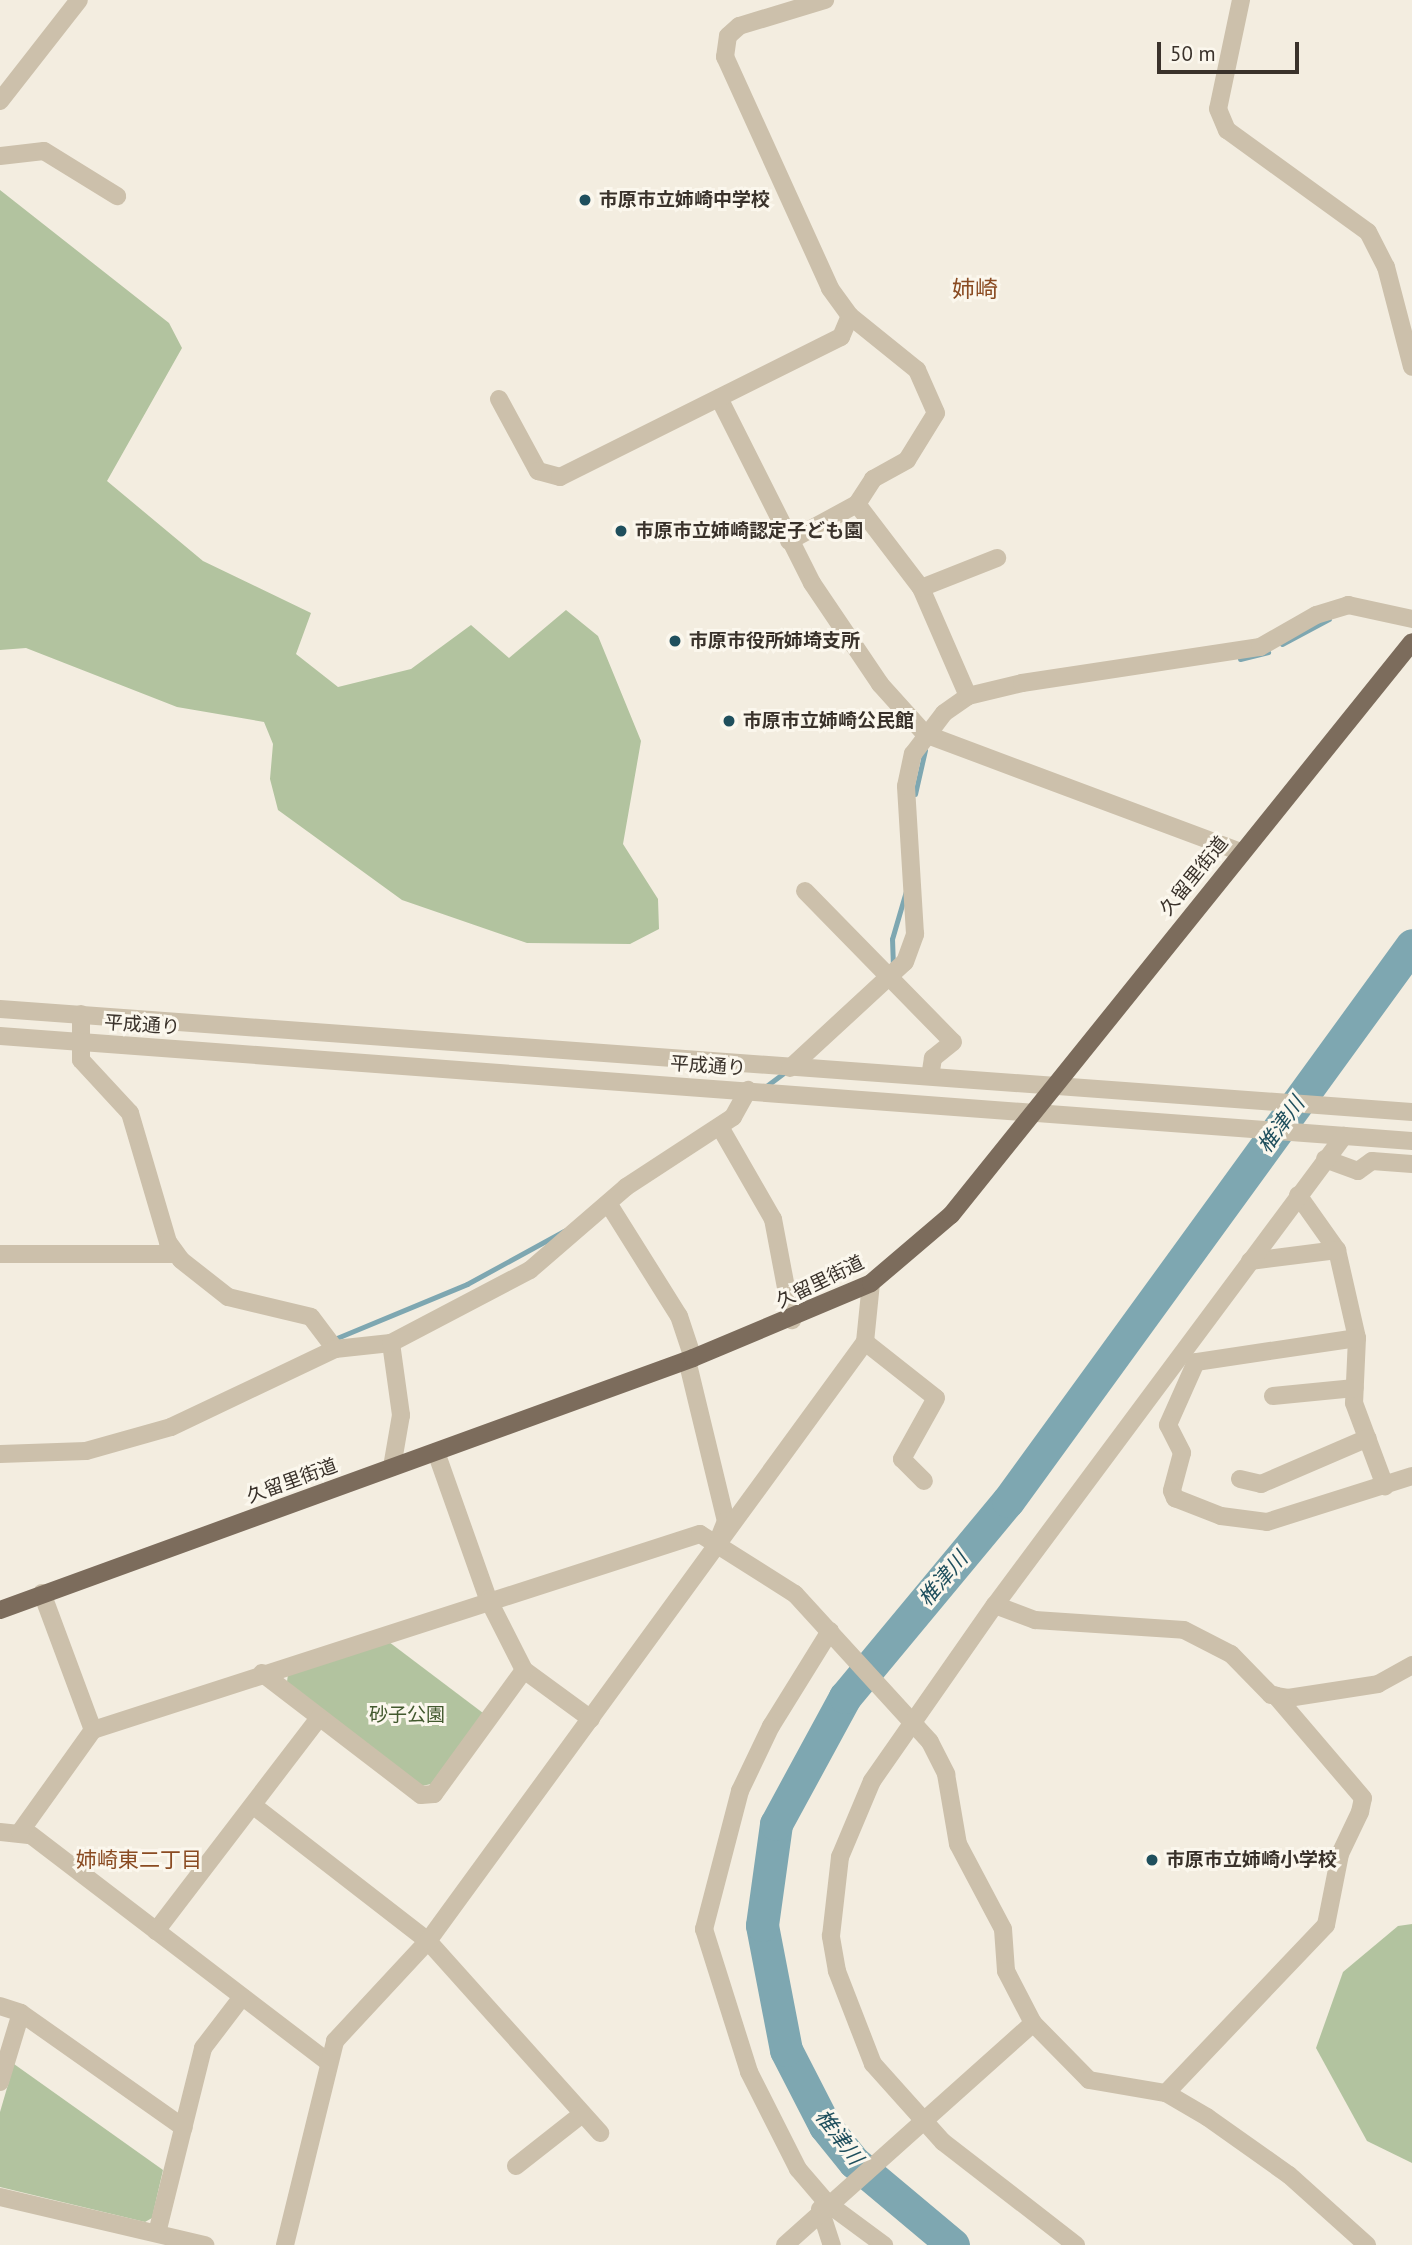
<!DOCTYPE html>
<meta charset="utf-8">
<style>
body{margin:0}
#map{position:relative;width:1412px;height:2245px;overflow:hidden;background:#f3ede0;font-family:"PT Sans","Noto Sans JP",sans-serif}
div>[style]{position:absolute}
.green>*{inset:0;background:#b2c39f}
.stream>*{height:5px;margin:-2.5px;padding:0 2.5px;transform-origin:2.5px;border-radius:2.5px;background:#7ea7b1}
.river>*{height:33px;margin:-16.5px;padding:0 16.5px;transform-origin:16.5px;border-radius:16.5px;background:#7ea7b1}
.minor>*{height:18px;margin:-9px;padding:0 9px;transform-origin:9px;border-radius:9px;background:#ccc0ab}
.major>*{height:18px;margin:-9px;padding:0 9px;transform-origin:9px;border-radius:9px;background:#7c6c5c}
.dots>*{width:19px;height:19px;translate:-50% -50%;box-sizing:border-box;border:4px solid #fbf7ed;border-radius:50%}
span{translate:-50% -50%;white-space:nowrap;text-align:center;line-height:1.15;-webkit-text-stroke:6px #fbf7ed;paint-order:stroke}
.poi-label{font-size:19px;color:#3a322b;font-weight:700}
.left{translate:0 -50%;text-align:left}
.street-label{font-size:19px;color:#3a322b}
.park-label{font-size:19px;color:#42592e}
.water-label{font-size:21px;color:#1f4f5d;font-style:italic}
.neighbourhood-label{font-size:21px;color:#8a4b22}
.quarter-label{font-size:23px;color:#8a4b22}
.scale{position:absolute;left:1157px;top:42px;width:142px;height:32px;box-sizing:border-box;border:4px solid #3a322b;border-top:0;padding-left:9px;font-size:21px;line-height:24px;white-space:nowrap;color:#3a322b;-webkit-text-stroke:5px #fbf7ed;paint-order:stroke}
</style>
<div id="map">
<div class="green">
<i style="clip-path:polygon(0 190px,169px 323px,182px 348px,107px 481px,203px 561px,311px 613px,296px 654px,338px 687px,411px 669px,471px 625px,509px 658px,566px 610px,598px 636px,641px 741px,623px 844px,658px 899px,659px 929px,630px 944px,527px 943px,402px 900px,278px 810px,270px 779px,273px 744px,264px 722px,177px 707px,26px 648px,0 650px)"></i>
<i style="clip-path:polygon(389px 1642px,483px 1713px,431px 1784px,422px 1786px,287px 1682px,288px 1674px)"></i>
<i style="clip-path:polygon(1412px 1924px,1412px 2163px,1367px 2141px,1316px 2048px,1343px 1972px,1398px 1926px)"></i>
<i style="clip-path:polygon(14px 2064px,163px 2170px,152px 2218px,145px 2222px,0 2187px,0 2112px)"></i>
</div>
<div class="stream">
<i style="left:1282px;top:644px;width:53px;rotate:-28deg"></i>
<i style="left:1240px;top:659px;width:29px;rotate:-14deg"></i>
<i style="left:915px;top:794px;width:45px;rotate:-77.2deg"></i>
<i style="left:893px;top:967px;width:28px;rotate:-92deg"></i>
<i style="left:892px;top:939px;width:50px;rotate:-73.7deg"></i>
<i style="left:765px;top:1087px;width:25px;rotate:-37deg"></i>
<i style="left:332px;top:1340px;width:146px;rotate:-22.5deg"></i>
<i style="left:467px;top:1284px;width:111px;rotate:-28.7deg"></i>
</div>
<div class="river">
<i style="left:953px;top:2245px;width:129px;rotate:-140deg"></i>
<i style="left:854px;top:2162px;width:46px;rotate:-128.9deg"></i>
<i style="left:825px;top:2126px;width:85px;rotate:-117.2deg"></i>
<i style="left:786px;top:2050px;width:127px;rotate:-100.9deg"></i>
<i style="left:762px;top:1925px;width:102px;rotate:-82.1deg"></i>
<i style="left:776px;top:1824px;width:145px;rotate:-61.5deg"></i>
<i style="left:845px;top:1697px;width:255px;rotate:-50.3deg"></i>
<i style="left:1008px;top:1501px;width:687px;rotate:-54deg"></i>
</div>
<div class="minor">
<i style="left:1241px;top:0;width:111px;rotate:101.9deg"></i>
<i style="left:1218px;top:109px;width:23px;rotate:67deg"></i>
<i style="left:1227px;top:130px;width:174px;rotate:35.9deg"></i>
<i style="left:1368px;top:232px;width:39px;rotate:63deg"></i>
<i style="left:1386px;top:267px;width:103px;rotate:75.4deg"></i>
<i style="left:0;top:101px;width:128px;rotate:-52deg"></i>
<i style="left:0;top:156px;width:44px;rotate:-6.5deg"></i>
<i style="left:44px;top:151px;width:86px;rotate:31.7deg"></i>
<i style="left:719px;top:398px;width:207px;rotate:63.3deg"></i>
<i style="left:812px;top:583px;width:122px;rotate:56deg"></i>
<i style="left:880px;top:684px;width:67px;rotate:48deg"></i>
<i style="left:925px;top:734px;width:336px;rotate:20.5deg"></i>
<i style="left:499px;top:399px;width:82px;rotate:61.6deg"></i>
<i style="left:538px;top:471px;width:23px;rotate:15deg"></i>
<i style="left:560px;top:477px;width:314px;rotate:-26.5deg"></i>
<i style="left:841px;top:337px;width:23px;rotate:-67deg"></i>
<i style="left:850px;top:316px;width:34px;rotate:-126deg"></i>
<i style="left:830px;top:288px;width:254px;rotate:-114.4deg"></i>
<i style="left:725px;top:57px;width:21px;rotate:-82deg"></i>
<i style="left:728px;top:36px;width:15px;rotate:-42deg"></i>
<i style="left:739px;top:26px;width:90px;rotate:-16.8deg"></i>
<i style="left:857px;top:504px;width:106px;rotate:52.7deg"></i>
<i style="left:921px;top:588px;width:118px;rotate:66.5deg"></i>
<i style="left:789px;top:541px;width:77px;rotate:-28.6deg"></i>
<i style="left:857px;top:504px;width:30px;rotate:-57deg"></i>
<i style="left:873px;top:479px;width:39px;rotate:-29deg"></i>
<i style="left:907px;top:460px;width:55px;rotate:-58.3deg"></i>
<i style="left:936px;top:413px;width:47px;rotate:-113.8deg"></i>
<i style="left:917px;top:370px;width:86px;rotate:-141.1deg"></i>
<i style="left:921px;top:588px;width:82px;rotate:-21.5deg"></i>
<i style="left:805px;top:891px;width:211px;rotate:45.6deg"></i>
<i style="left:953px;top:1042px;width:26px;rotate:141deg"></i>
<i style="left:933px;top:1058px;width:18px;rotate:99deg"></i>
<i style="left:0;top:1009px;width:1416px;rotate:4.17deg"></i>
<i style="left:81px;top:1014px;width:46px;rotate:90deg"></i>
<i style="left:81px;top:1060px;width:72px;rotate:47.2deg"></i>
<i style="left:130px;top:1113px;width:134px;rotate:73.6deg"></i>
<i style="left:168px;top:1242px;width:22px;rotate:54deg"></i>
<i style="left:181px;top:1260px;width:60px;rotate:38.2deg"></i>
<i style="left:228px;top:1297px;width:85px;rotate:13.5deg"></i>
<i style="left:311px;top:1317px;width:40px;rotate:53deg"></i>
<i style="left:0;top:1036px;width:1416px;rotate:4.25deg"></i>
<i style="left:790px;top:1068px;width:156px;rotate:-42.7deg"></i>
<i style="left:905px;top:962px;width:30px;rotate:-70deg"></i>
<i style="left:915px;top:934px;width:148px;rotate:-93.5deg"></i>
<i style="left:906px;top:786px;width:33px;rotate:-78deg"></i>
<i style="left:913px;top:754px;width:51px;rotate:-52.9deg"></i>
<i style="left:944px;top:713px;width:29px;rotate:-35deg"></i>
<i style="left:968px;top:696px;width:56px;rotate:-13.5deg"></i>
<i style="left:1022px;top:683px;width:241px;rotate:-8.6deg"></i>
<i style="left:1260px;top:647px;width:64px;rotate:-29.7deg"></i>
<i style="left:1316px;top:615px;width:34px;rotate:-17deg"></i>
<i style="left:1348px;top:605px;width:66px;rotate:12.3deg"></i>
<i style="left:720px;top:1127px;width:106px;rotate:60.1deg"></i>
<i style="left:773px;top:1219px;width:103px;rotate:79.3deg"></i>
<i style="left:1325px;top:1159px;width:35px;rotate:20deg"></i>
<i style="left:1358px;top:1171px;width:17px;rotate:-36deg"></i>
<i style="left:1372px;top:1161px;width:40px;rotate:4.3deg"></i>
<i style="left:1298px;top:1195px;width:67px;rotate:54.7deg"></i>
<i style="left:1337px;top:1250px;width:90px;rotate:77.2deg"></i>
<i style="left:1357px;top:1338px;width:65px;rotate:92.6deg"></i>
<i style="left:1354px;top:1403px;width:89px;rotate:69.5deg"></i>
<i style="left:608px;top:1203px;width:133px;rotate:57.9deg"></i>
<i style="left:679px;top:1316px;width:44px;rotate:71.6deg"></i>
<i style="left:0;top:1254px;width:176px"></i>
<i style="left:1250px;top:1261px;width:88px;rotate:-7.2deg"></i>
<i style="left:1357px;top:1338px;width:163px;rotate:171.5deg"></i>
<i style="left:1196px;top:1362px;width:69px;rotate:114deg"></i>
<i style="left:1168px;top:1425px;width:31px;rotate:63deg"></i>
<i style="left:1182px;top:1453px;width:39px;rotate:105deg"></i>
<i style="left:1172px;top:1491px;width:8px;rotate:67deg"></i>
<i style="left:1175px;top:1498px;width:49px;rotate:21.4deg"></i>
<i style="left:1221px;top:1516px;width:46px;rotate:7.4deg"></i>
<i style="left:1267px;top:1522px;width:152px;rotate:-17.6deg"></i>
<i style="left:865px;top:1342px;width:90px;rotate:38.3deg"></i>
<i style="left:936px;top:1398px;width:70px;rotate:119.1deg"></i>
<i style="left:902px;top:1459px;width:31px;rotate:45deg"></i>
<i style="left:391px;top:1343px;width:73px;rotate:82.1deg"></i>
<i style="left:401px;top:1415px;width:53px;rotate:99.8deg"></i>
<i style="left:687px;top:1360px;width:166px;rotate:76.4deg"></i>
<i style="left:726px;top:1521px;width:16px;rotate:112deg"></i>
<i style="left:1273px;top:1396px;width:82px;rotate:-5.6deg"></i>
<i style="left:436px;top:1452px;width:156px;rotate:70.5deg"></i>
<i style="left:488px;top:1599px;width:80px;rotate:63.1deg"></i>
<i style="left:524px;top:1670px;width:83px;rotate:36.2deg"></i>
<i style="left:0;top:1454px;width:86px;rotate:-2deg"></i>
<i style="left:86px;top:1451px;width:88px;rotate:-15.8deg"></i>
<i style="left:171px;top:1427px;width:182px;rotate:-25.4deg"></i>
<i style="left:335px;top:1349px;width:56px;rotate:-6.1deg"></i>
<i style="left:391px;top:1343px;width:157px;rotate:-27.7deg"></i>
<i style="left:530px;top:1270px;width:127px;rotate:-40.8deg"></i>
<i style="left:626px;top:1187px;width:128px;rotate:-33.2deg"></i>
<i style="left:733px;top:1117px;width:31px;rotate:-61deg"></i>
<i style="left:1240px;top:1479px;width:22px;rotate:13deg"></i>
<i style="left:1261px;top:1484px;width:116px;rotate:-23.3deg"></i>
<i style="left:42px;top:1593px;width:146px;rotate:69.6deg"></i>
<i style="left:995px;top:1605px;width:43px;rotate:20.6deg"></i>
<i style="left:1035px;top:1620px;width:149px;rotate:3.8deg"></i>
<i style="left:1184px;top:1630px;width:53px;rotate:27.1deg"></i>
<i style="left:1231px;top:1654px;width:57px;rotate:45.7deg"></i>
<i style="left:1271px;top:1695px;width:17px;rotate:10deg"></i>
<i style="left:1288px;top:1698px;width:91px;rotate:-8.8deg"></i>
<i style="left:1378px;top:1684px;width:39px;rotate:-29deg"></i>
<i style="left:830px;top:1631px;width:112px;rotate:121.8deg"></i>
<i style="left:771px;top:1726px;width:72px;rotate:115.5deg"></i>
<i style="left:740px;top:1791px;width:143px;rotate:104.6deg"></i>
<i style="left:704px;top:1929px;width:150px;rotate:72.5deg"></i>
<i style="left:749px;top:2072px;width:109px;rotate:63.2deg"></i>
<i style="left:798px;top:2169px;width:45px;rotate:49.5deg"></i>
<i style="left:827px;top:2203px;width:71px;rotate:36.4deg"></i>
<i style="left:262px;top:1673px;width:200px;rotate:37.5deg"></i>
<i style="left:421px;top:1795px;width:13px;rotate:-4deg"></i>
<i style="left:434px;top:1794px;width:153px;rotate:-54deg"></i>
<i style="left:254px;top:1806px;width:220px;rotate:37.8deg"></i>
<i style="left:428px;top:1941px;width:258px;rotate:48.1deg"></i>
<i style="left:0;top:1832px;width:31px;rotate:6deg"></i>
<i style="left:31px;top:1835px;width:374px;rotate:37.4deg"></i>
<i style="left:20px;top:1832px;width:125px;rotate:-54.4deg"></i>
<i style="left:93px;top:1730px;width:638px;rotate:-17.9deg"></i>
<i style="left:700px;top:1534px;width:112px;rotate:32.3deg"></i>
<i style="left:795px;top:1594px;width:200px;rotate:47.6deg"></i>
<i style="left:930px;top:1742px;width:36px;rotate:63deg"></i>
<i style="left:946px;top:1774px;width:71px;rotate:80.3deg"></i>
<i style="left:958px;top:1844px;width:96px;rotate:62.1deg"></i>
<i style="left:1003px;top:1929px;width:42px;rotate:85.9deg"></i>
<i style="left:1006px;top:1971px;width:59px;rotate:62.6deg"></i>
<i style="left:1033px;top:2023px;width:80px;rotate:45.5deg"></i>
<i style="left:1089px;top:2080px;width:78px;rotate:9.6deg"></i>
<i style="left:1166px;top:2093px;width:48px;rotate:30.3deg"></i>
<i style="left:1207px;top:2117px;width:100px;rotate:35.3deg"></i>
<i style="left:1289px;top:2175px;width:105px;rotate:41.9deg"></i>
<i style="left:156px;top:1931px;width:268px;rotate:-52.6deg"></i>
<i style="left:0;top:2006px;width:22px;rotate:18deg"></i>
<i style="left:21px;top:2013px;width:199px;rotate:35.2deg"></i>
<i style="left:0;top:2082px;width:72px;rotate:-73.1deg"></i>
<i style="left:1166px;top:2093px;width:232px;rotate:-46.4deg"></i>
<i style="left:1326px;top:1925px;width:72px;rotate:-78.8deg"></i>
<i style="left:1340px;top:1854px;width:47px;rotate:-64.5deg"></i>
<i style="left:1360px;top:1812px;width:14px;rotate:-78deg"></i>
<i style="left:1363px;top:1798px;width:135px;rotate:-130.5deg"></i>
<i style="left:516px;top:2166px;width:84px;rotate:-38.2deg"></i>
<i style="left:0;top:2197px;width:211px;rotate:13.2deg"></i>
<i style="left:820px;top:2209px;width:38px;rotate:72deg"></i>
<i style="left:157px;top:2233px;width:191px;rotate:-76deg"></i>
<i style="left:203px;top:2048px;width:64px;rotate:-52.6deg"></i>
<i style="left:285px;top:2245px;width:210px;rotate:-76.2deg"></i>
<i style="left:335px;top:2041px;width:137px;rotate:-47.1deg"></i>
<i style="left:428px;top:1941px;width:741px;rotate:-53.89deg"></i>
<i style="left:865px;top:1342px;width:59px;rotate:-84.2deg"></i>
<i style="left:785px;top:2245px;width:333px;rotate:-41.8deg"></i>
<i style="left:1076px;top:2245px;width:168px;rotate:-142.2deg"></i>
<i style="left:943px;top:2142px;width:105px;rotate:-131.9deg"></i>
<i style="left:873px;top:2064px;width:100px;rotate:-111.2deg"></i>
<i style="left:837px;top:1971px;width:36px;rotate:-100deg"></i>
<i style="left:831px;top:1936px;width:80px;rotate:-83.5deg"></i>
<i style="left:840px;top:1857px;width:82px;rotate:-67.2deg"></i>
<i style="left:872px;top:1781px;width:215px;rotate:-55.1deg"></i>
<i style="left:995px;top:1605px;width:585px;rotate:-53.35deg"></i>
</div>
<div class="major">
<i style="left:0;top:1610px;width:737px;rotate:-19.98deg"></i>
<i style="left:693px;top:1358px;width:193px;rotate:-22.8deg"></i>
<i style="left:871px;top:1283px;width:105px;rotate:-40.4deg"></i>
<i style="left:951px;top:1215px;width:735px;rotate:-51.18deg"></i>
</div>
<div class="dots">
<i style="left:585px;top:200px;background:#1f4f5d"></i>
<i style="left:621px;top:531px;background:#1f4f5d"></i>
<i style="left:675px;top:641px;background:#1f4f5d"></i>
<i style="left:729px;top:721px;background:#1f4f5d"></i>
<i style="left:1152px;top:1860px;background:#1f4f5d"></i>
</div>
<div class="poi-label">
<span class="left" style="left:599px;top:200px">市原市立姉崎中学校</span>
<span class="left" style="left:635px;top:531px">市原市立姉崎認定子ども園</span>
<span class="left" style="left:689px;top:641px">市原市役所姉埼支所</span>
<span class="left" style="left:743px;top:721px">市原市立姉崎公民館</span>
<span class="left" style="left:1166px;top:1860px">市原市立姉崎小学校</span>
</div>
<div class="street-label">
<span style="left:1194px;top:876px;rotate:-51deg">久留里街道</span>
<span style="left:142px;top:1025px;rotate:4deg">平成通り</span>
<span style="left:708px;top:1066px;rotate:4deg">平成通り</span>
<span style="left:820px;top:1282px;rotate:-26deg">久留里街道</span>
<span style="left:292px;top:1481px;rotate:-20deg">久留里街道</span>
</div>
<div class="park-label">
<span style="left:407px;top:1715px">砂子公園</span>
</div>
<div class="water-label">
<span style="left:1281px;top:1125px;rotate:-54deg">椎津川</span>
<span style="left:943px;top:1579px;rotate:-50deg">椎津川</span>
<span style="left:839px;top:2137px;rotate:53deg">椎津川</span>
</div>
<div class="neighbourhood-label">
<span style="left:139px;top:1860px">姉崎東二丁目</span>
</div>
<div class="quarter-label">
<span style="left:975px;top:289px">姉崎</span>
</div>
<div class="scale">50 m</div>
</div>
